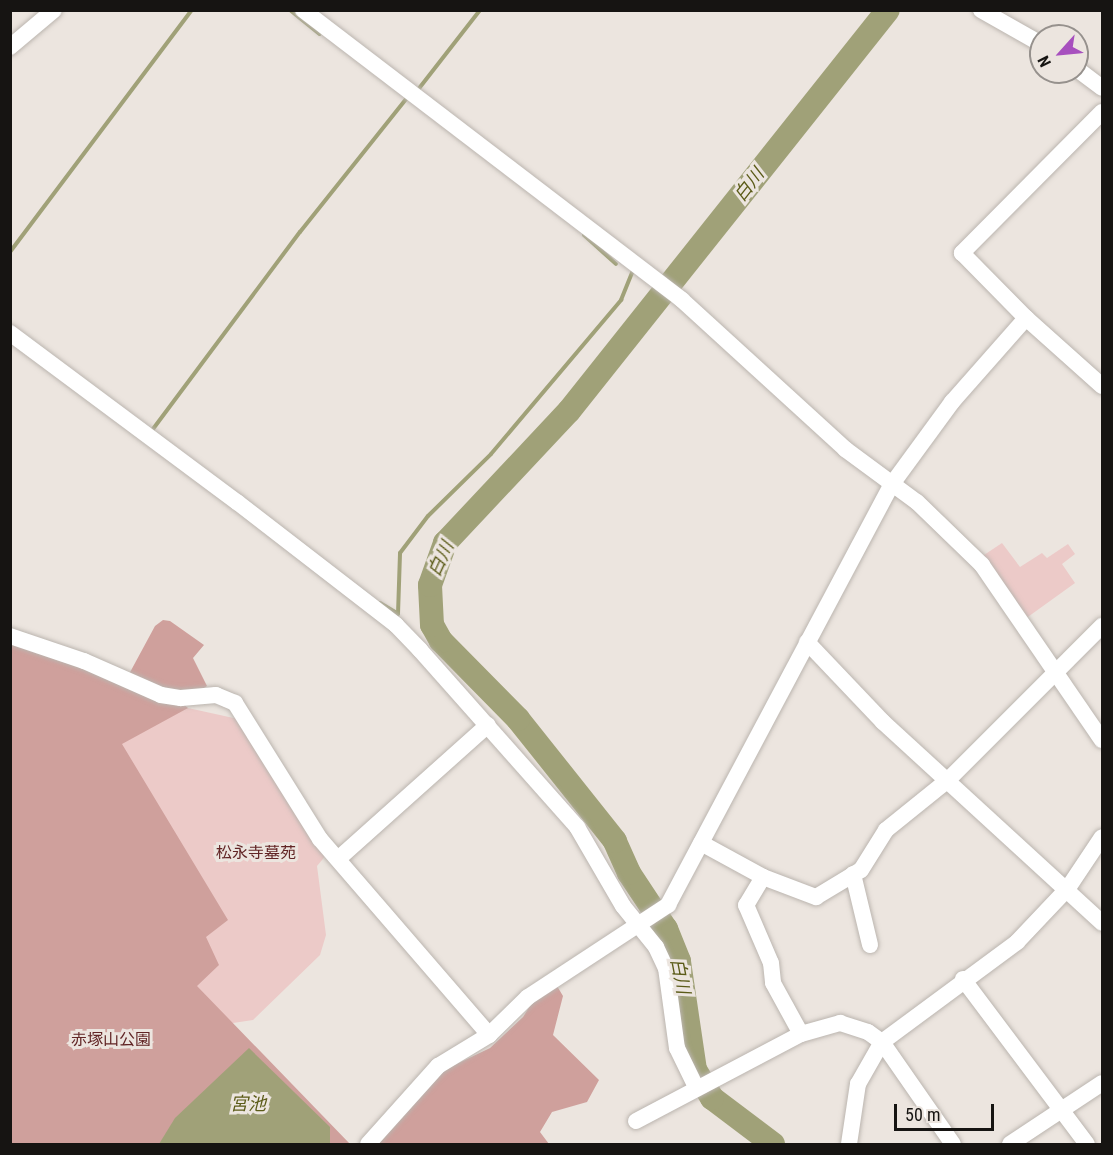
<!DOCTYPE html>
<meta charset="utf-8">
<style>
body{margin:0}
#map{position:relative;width:1113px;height:1155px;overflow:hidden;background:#ece5df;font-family:"Roboto Condensed","Noto Sans JP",sans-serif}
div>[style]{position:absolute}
.green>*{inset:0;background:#eccac8}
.forest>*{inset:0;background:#cfa09c}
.water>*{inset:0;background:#a0a178}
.stream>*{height:4px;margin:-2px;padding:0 2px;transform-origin:2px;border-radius:2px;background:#a0a178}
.river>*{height:24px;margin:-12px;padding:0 12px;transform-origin:12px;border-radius:12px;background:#a0a178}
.roads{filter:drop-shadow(0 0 2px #bbb5af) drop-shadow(0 0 2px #bbb5af)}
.minor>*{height:16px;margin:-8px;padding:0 8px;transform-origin:8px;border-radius:8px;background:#fff}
span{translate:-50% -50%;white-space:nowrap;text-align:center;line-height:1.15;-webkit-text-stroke:6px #ece5df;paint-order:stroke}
.park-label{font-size:16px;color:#612525}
.water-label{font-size:18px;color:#5b5b18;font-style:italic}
.frame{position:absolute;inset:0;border:12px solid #161412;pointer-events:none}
.north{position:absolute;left:1029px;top:24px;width:60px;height:60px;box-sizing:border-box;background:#ece5df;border:2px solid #96918d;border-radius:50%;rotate:243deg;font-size:16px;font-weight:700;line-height:24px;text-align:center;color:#161412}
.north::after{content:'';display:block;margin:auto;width:21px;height:27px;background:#a750be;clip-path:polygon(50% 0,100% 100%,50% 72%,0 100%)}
.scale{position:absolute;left:894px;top:1104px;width:100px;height:27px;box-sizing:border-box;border:3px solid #161412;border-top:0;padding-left:8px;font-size:18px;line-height:21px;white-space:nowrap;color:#161412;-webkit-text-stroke:4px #ece5df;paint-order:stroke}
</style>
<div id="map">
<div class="green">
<i style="clip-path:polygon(1002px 543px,1020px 567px,1042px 553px,1047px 558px,1068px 544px,1075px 554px,1062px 564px,1075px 583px,1025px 619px,981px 557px)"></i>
<i style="clip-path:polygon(11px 639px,188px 708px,238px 719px,327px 854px,317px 866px,326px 935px,320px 955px,253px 1020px,233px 1023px,239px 1055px,11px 1144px)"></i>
</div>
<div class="forest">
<i style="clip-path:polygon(163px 620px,170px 621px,204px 645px,193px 658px,207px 686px,182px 703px,188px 708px,122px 744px,228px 920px,206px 937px,219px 965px,197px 986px,350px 1144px,11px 1144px,11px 639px,128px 676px,155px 626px)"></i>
<i style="clip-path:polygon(557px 986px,563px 996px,553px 1035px,599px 1080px,587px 1102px,552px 1112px,540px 1132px,549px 1144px,373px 1144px,440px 1072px,490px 1048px,523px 1017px,533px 1001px)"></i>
</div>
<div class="water">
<i style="clip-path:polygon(249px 1048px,330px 1127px,330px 1144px,159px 1144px,175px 1118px)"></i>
</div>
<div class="stream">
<i style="left:290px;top:10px;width:38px;rotate:39deg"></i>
<i style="left:417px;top:91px;width:103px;rotate:-52.1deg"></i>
<i style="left:584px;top:235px;width:43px;rotate:42.2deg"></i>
<i style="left:10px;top:252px;width:303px;rotate:-53.1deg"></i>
<i style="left:153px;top:429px;width:246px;rotate:-53.3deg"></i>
<i style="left:300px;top:232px;width:171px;rotate:-51.4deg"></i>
<i style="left:380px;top:603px;width:21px;rotate:31deg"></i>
<i style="left:398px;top:614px;width:61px;rotate:-88.1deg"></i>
<i style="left:400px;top:553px;width:46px;rotate:-52.9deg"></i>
<i style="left:428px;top:516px;width:88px;rotate:-44.5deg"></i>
<i style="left:491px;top:454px;width:202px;rotate:-49.8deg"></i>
<i style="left:621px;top:300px;width:31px;rotate:-68deg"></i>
</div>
<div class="river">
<i style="left:773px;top:1144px;width:76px;rotate:-143deg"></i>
<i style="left:712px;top:1098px;width:33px;rotate:-121deg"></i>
<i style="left:695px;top:1070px;width:110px;rotate:-98.4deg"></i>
<i style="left:679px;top:961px;width:35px;rotate:-112deg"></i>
<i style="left:666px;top:929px;width:67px;rotate:-123.5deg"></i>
<i style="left:629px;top:873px;width:35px;rotate:-114deg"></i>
<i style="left:615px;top:841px;width:156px;rotate:-128.5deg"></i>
<i style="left:518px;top:719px;width:110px;rotate:-134.6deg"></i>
<i style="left:441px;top:641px;width:18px;rotate:-119deg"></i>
<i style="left:432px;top:625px;width:40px;rotate:-92.9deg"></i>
<i style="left:430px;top:585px;width:45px;rotate:-70.3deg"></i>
<i style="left:445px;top:543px;width:181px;rotate:-46.8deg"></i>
<i style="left:569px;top:411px;width:512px;rotate:-51.5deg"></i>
</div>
<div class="roads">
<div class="minor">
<i style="left:303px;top:10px;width:477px;rotate:37.4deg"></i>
<i style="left:682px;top:300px;width:221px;rotate:42.4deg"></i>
<i style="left:845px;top:449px;width:89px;rotate:36.4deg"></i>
<i style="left:917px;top:502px;width:91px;rotate:44.1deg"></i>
<i style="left:982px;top:565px;width:212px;rotate:55.6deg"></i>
<i style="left:981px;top:10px;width:69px;rotate:29.5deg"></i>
<i style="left:10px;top:47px;width:57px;rotate:-40.1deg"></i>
<i style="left:1077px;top:69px;width:31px;rotate:37deg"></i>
<i style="left:1102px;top:112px;width:199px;rotate:134.8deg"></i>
<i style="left:962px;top:253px;width:91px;rotate:45.4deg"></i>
<i style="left:1026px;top:318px;width:102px;rotate:41.8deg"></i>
<i style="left:10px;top:333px;width:283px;rotate:36.7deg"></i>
<i style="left:237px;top:502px;width:201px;rotate:37.7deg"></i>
<i style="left:396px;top:625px;width:35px;rotate:46deg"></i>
<i style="left:420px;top:650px;width:237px;rotate:48.4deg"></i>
<i style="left:577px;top:827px;width:91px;rotate:59.8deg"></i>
<i style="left:623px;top:906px;width:53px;rotate:51.2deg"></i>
<i style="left:656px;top:947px;width:23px;rotate:65deg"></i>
<i style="left:666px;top:968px;width:81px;rotate:82.2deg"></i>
<i style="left:677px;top:1048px;width:43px;rotate:64deg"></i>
<i style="left:10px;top:636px;width:78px;rotate:18.7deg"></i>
<i style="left:84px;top:661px;width:84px;rotate:23.8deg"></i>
<i style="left:161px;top:695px;width:20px;rotate:9deg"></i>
<i style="left:181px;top:698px;width:35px;rotate:-5deg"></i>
<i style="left:216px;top:695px;width:21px;rotate:23deg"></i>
<i style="left:235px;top:703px;width:160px;rotate:58deg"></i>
<i style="left:320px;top:839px;width:259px;rotate:49.2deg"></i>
<i style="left:807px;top:642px;width:110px;rotate:46.5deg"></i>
<i style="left:883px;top:722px;width:297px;rotate:42.5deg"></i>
<i style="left:701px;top:843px;width:71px;rotate:28.7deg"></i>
<i style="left:763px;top:877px;width:57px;rotate:20.7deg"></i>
<i style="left:816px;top:897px;width:52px;rotate:-31deg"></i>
<i style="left:861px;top:870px;width:47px;rotate:-58deg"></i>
<i style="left:886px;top:830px;width:80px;rotate:-38.9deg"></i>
<i style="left:948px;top:780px;width:218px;rotate:-45deg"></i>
<i style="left:338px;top:859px;width:201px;rotate:-41.8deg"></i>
<i style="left:853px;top:874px;width:73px;rotate:76.5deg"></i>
<i style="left:763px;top:877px;width:33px;rotate:121deg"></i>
<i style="left:746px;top:905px;width:63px;rotate:66.7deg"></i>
<i style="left:771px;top:963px;width:20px;rotate:84deg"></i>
<i style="left:773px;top:983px;width:58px;rotate:61.2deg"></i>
<i style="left:963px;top:979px;width:206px;rotate:53.1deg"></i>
<i style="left:636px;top:1121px;width:187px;rotate:-27.8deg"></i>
<i style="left:801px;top:1034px;width:41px;rotate:-15.8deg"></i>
<i style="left:840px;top:1023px;width:29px;rotate:18deg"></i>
<i style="left:868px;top:1032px;width:17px;rotate:36deg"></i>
<i style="left:882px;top:1042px;width:124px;rotate:55.2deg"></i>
<i style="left:368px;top:1144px;width:105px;rotate:-48.1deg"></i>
<i style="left:438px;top:1066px;width:60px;rotate:-31.3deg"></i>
<i style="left:489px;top:1035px;width:54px;rotate:-44.3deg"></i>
<i style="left:528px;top:997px;width:168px;rotate:-33.3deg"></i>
<i style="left:668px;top:905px;width:477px;rotate:-62deg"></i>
<i style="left:892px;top:484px;width:102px;rotate:-53.8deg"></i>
<i style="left:952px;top:402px;width:112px;rotate:-48.6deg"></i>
<i style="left:849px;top:1144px;width:61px;rotate:-81.5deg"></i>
<i style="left:858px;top:1084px;width:48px;rotate:-60.3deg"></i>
<i style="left:882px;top:1042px;width:168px;rotate:-36.5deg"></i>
<i style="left:1017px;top:942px;width:74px;rotate:-46.6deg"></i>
<i style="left:1068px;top:888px;width:61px;rotate:-56.3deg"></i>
<i style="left:1010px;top:1144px;width:110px;rotate:-33.5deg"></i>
</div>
</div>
<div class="park-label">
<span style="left:256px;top:853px">松永寺墓苑</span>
<span style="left:111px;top:1040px">赤塚山公園</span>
</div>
<div class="water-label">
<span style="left:749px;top:185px;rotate:-52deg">白川</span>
<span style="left:441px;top:559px;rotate:-65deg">白川</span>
<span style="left:680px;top:976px;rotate:79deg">白川</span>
<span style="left:248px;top:1104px">宮池</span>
</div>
<div class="frame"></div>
<div class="north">N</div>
<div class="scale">50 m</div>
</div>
